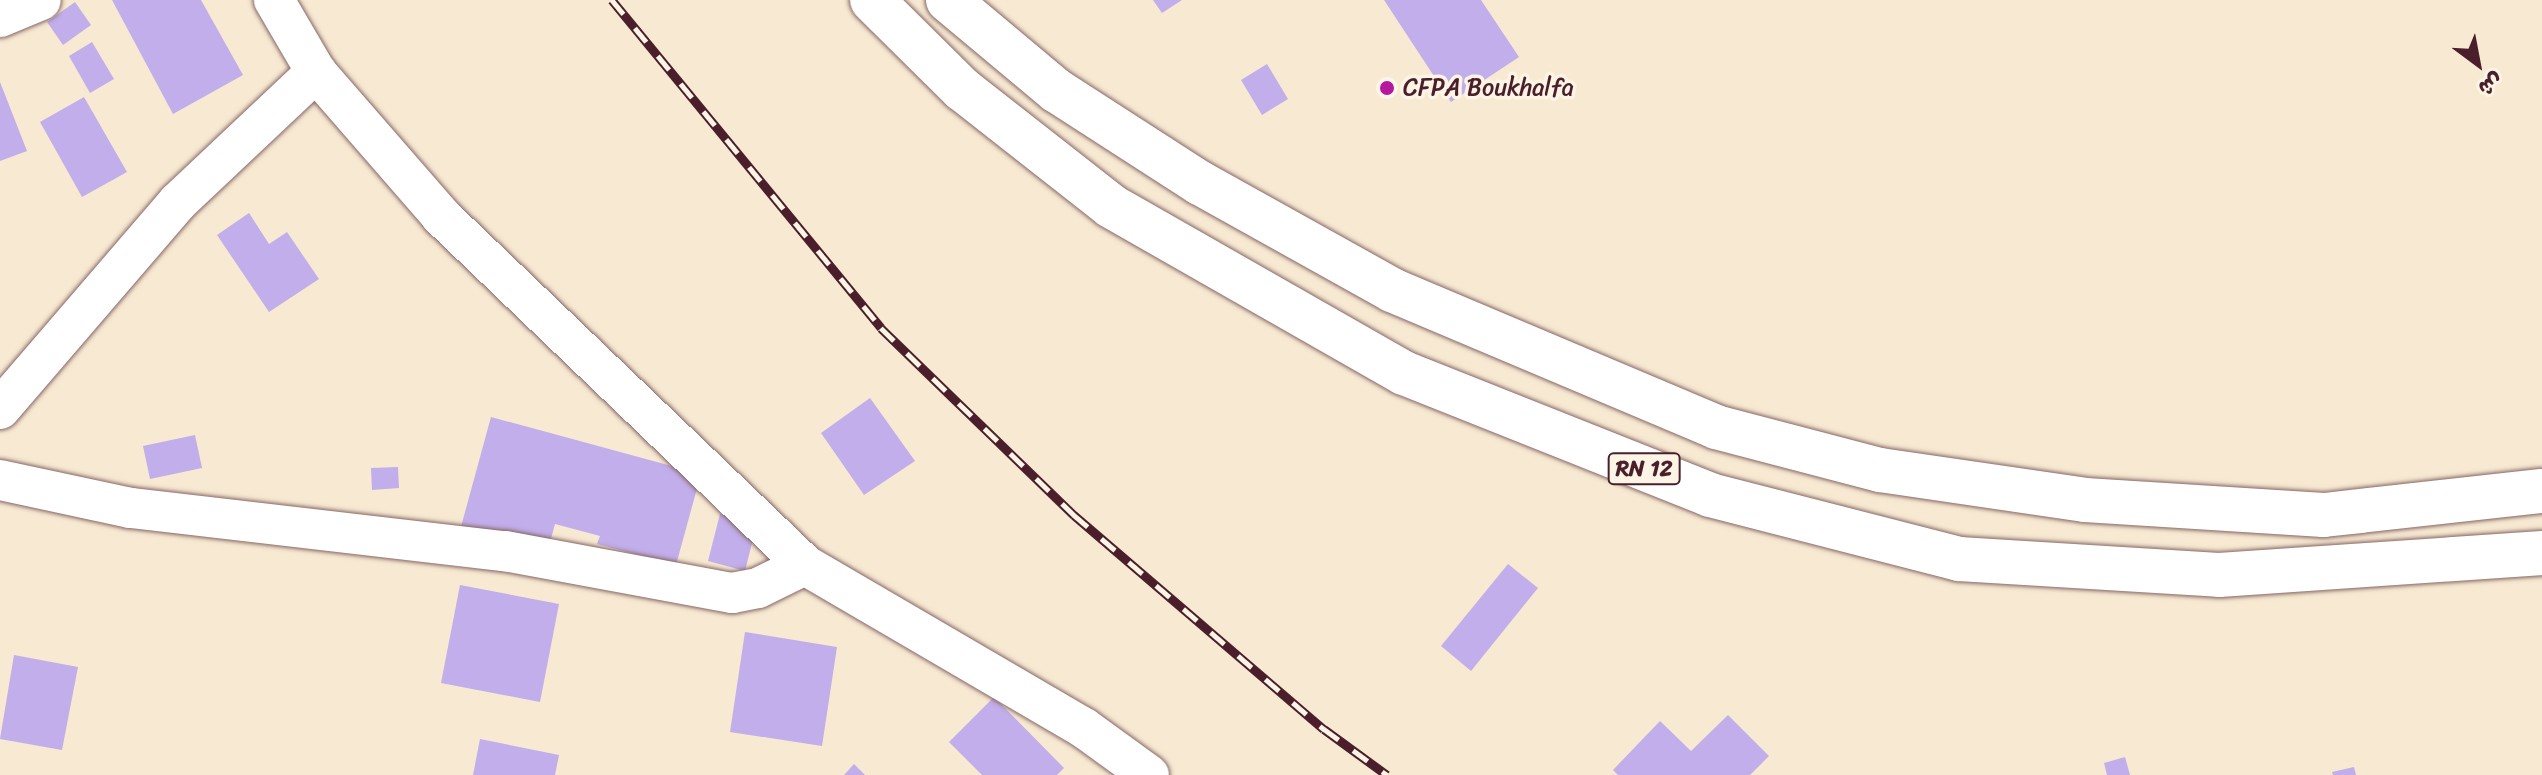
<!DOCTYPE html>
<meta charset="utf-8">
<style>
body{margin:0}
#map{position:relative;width:2542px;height:775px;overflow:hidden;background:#f7e9d2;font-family:Sriracha,"Playpen Sans Arabic",sans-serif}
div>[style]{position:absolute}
.building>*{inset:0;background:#c1aeea}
.roads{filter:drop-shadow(0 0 2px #876665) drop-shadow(0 0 2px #876665)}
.minor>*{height:40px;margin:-20px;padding:0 20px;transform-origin:20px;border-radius:20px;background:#fff}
.motorway>*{height:44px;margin:-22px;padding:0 22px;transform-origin:22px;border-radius:22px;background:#fff}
.rail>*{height:9px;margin-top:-4.5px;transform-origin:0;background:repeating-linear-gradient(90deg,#fcf5e5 0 18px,#4a1f2b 0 36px);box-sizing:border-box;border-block:2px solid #4a1f2b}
.dots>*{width:22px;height:22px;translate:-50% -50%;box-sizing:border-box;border:4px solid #fcf5e5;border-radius:50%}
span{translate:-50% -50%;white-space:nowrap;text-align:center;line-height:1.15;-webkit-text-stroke:7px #fcf5e5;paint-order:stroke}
.shield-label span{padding:2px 6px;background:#fcf5e5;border:2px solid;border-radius:6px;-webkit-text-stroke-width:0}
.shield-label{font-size:22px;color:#4a1f2b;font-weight:700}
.poi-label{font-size:24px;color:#4a1f2b}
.left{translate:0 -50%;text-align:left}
.north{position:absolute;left:2438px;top:24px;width:80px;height:80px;-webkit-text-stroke:6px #fcf5e5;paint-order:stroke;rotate:148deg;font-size:22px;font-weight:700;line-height:32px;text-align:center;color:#4a1f2b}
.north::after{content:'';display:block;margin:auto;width:28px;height:36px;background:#4a1f2b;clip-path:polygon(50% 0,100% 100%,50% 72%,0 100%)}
</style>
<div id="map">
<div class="building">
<i style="clip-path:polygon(112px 0,201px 0,243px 75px,173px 114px)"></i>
<i style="clip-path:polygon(1153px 0,1182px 0,1162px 13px)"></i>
<i style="clip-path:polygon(1384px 0,1481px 0,1519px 57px,1451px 102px)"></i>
<i style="clip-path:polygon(75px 2px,91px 25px,63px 45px,47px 22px)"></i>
<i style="clip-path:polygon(92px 42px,114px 79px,90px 93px,69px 56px)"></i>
<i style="clip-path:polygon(1267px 64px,1288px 99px,1262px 115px,1241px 80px)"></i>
<i style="clip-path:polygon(0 82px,27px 151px,0 161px)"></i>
<i style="clip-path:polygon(84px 97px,127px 172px,82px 197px,40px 122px)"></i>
<i style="clip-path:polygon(249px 213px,269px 244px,287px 232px,319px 279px,269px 312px,217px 235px)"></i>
<i style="clip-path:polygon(870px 398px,915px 461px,864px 495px,821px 433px)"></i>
<i style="clip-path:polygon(491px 417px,701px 474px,676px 565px,597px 544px,600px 536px,555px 524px,546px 557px,459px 534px)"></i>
<i style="clip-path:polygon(195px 435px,202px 468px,150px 479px,143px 446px)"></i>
<i style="clip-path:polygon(398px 467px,399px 488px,372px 490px,371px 468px)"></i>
<i style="clip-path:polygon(720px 514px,757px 523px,745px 571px,708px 561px)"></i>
<i style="clip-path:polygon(1508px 564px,1538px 588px,1471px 671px,1441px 646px)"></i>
<i style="clip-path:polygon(460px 585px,559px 604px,540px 702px,441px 683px)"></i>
<i style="clip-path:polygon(745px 632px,837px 647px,822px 746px,730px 732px)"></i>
<i style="clip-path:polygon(14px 655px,78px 667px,62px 750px,0 739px)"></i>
<i style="clip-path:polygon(994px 697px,1064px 768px,1057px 775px,982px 775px,949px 742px)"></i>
<i style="clip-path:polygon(1728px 715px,1769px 756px,1750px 775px,1618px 775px,1613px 770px,1660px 721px,1691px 751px)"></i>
<i style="clip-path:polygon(480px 739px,559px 755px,555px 775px,473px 775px)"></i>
<i style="clip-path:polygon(2125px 757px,2130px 775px,2107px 775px,2104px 763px)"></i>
<i style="clip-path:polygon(854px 764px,865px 775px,844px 775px)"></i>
<i style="clip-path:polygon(2354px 767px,2356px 775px,2333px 775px,2332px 772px)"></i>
</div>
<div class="roads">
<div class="minor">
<i style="left:274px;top:0;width:83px;rotate:59.7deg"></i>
<i style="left:316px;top:72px;width:191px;rotate:49deg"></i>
<i style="left:441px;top:216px;width:504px;rotate:43.79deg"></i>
<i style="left:805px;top:565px;width:323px;rotate:30.3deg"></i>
<i style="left:1084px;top:728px;width:80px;rotate:35.9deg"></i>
<i style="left:0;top:17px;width:44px;rotate:-22.5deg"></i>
<i style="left:0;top:409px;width:273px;rotate:-49.3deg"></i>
<i style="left:178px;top:202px;width:190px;rotate:-43.3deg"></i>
<i style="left:0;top:480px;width:134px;rotate:12.1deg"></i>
<i style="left:131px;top:508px;width:376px;rotate:6.6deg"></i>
<i style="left:505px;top:551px;width:231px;rotate:10.5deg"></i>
<i style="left:732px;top:593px;width:26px;rotate:-11deg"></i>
<i style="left:758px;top:588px;width:52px;rotate:-26.1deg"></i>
</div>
<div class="motorway">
<i style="left:872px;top:0;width:127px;rotate:44.7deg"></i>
<i style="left:962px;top:89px;width:189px;rotate:38.1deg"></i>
<i style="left:1111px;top:206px;width:337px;rotate:29.7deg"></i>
<i style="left:1404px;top:373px;width:329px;rotate:21.7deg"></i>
<i style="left:1710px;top:495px;width:257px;rotate:14.4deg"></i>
<i style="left:1959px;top:559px;width:260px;rotate:3.5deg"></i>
<i style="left:2219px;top:575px;width:324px;rotate:-3.9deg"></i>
<i style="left:948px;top:0;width:142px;rotate:39.9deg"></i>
<i style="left:1057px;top:91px;width:170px;rotate:32.8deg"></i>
<i style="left:1200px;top:183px;width:220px;rotate:29.1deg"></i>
<i style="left:1392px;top:290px;width:352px;rotate:22.9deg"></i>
<i style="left:1716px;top:427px;width:170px;rotate:14.7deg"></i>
<i style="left:1880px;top:470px;width:207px;rotate:8.3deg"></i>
<i style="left:2085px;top:500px;width:239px;rotate:3.6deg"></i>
<i style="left:2324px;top:515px;width:219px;rotate:-6.3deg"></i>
</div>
</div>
<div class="rail">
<i style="left:612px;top:0;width:424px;rotate:50.6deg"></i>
<i style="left:881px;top:328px;width:269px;rotate:44.1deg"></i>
<i style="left:1074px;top:515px;width:329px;rotate:40.6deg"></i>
<i style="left:1324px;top:729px;width:78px;rotate:36.1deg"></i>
</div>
<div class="dots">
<i style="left:1387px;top:88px;background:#b5179e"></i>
</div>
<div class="shield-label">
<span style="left:1644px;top:469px">RN 12</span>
</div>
<div class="poi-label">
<span class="left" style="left:1403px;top:88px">CFPA Boukhalfa</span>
</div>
<div class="north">ش</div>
</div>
